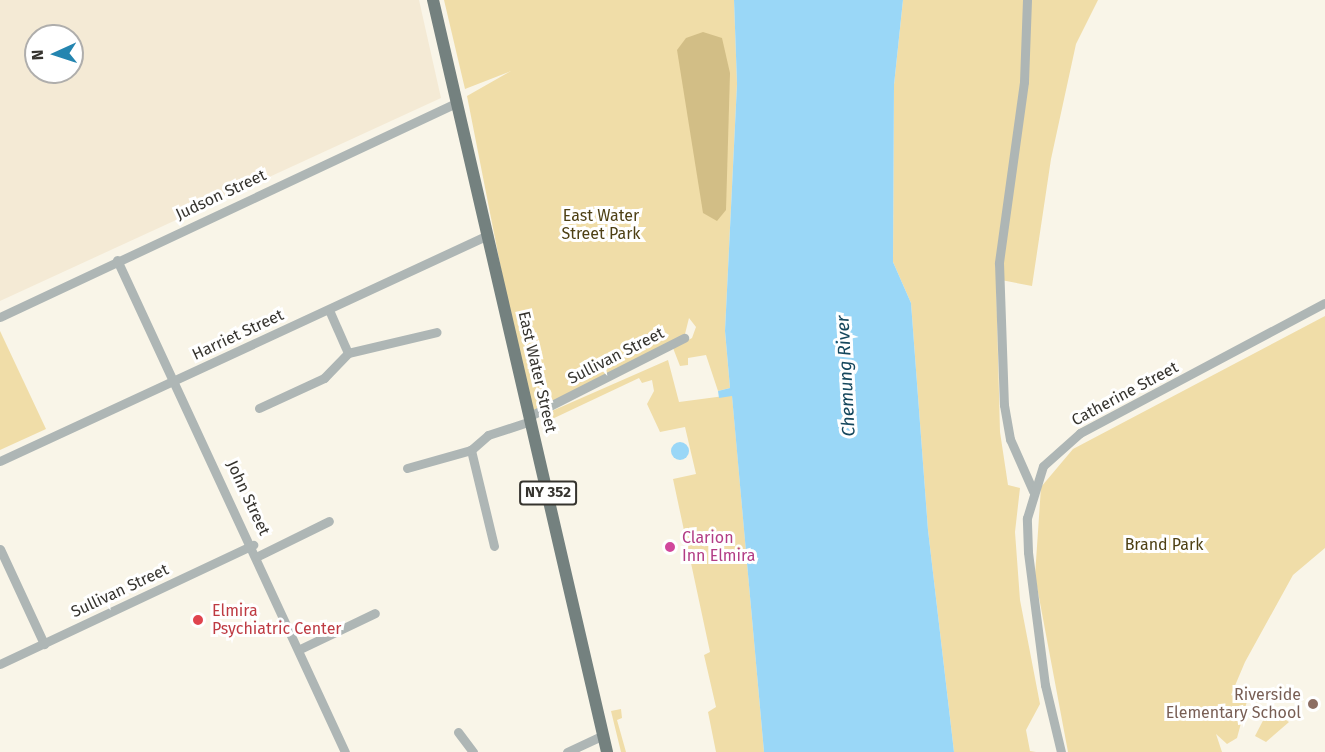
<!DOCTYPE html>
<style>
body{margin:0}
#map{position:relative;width:1325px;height:752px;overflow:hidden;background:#f9f5e8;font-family:"Fira Sans",sans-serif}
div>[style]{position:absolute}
.industrial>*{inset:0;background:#f4ead5}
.green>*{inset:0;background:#f0dda8}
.forest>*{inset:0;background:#d2be86}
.water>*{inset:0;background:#9ad7f7}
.round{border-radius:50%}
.minor>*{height:9px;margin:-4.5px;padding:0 4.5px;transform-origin:4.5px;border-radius:4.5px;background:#aeb6b5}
.major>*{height:12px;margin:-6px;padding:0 6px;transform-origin:6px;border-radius:6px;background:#74817f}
.dots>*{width:16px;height:16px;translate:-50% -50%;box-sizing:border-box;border:3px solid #fff;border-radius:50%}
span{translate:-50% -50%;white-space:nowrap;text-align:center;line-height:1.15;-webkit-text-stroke:6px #fff;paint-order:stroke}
.shield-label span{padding:2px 4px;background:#fff;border:2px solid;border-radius:4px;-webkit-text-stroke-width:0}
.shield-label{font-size:15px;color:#36342f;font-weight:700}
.street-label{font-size:16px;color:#36342f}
.park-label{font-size:16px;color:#4e4014}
.hotel-label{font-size:16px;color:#b23c85}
.left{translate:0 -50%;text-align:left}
.health-label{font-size:16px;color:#be3a42}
.education-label{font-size:16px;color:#785e54}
.right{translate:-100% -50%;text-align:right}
.water-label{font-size:18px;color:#15475d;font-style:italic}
.north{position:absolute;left:24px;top:24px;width:60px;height:60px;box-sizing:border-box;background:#fff;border:2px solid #afaeac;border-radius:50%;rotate:267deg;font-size:16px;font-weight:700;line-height:24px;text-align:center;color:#36342f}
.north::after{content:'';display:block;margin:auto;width:21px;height:27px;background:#2485b0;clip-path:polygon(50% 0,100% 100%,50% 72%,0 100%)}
</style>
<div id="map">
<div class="industrial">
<i style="clip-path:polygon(evenodd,0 0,419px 0,441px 98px,0 301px,0 0,36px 36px,72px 36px,72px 72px,36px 72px,36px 36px)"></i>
</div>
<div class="green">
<i style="clip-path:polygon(444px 0,734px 0,737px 84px,725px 331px,730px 388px,718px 391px,706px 355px,688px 358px,688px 365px,680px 366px,673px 348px,692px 338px,696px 327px,689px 318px,684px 338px,530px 416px,467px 96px,511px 71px,465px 89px)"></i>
<i style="clip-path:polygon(903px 0,1098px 0,1076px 44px,1051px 159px,1032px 286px,996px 279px,1000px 432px,1008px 485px,1020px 488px,1015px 532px,1020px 600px,1040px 704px,1026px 730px,1030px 751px,1036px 752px,954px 752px,928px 530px,911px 303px,893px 262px,894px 85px)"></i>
<i style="clip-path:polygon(1325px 316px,1325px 548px,1293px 575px,1245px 662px,1231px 695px,1247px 701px,1237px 738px,1227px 744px,1216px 734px,1222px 752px,1068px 752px,1035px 576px,1041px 487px,1073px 449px)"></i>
<i style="clip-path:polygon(0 331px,46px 429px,0 450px)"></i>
<i style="clip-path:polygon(668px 360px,679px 402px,732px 395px,764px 752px,716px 752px,708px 712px,716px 707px,704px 655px,710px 652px,673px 479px,696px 474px,685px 427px,660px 432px,647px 404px,654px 391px,652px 380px,642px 383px,639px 378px,550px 420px,549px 432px,545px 414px)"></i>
<i style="clip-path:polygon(621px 709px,622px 718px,617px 720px,626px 752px,621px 752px,611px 711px)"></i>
<i style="clip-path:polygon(1269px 709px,1289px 722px,1266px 742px,1255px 736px)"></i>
</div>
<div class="forest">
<i style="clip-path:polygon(703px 32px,722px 38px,730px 73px,726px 210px,717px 221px,703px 213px,677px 50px,686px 38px)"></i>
</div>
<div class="water">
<i style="clip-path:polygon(734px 0,903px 0,894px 85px,893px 262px,911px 303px,928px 530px,954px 752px,764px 752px,732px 396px,719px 398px,718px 391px,730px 388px,725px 331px,737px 84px)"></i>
<i class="round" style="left:671px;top:442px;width:18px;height:18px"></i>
</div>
<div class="minor">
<i style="left:1027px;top:0;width:82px;rotate:92.1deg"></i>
<i style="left:1024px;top:82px;width:183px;rotate:97.9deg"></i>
<i style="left:999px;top:263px;width:142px;rotate:88deg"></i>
<i style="left:1004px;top:405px;width:35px;rotate:80deg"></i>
<i style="left:1010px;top:439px;width:57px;rotate:66.1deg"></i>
<i style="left:117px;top:260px;width:542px;rotate:65.14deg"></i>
<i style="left:329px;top:310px;width:47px;rotate:66.2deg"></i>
<i style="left:0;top:317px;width:504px;rotate:-25.14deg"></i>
<i style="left:259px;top:408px;width:72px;rotate:-24.8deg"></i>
<i style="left:324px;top:378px;width:35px;rotate:-46deg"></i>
<i style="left:348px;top:353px;width:91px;rotate:-13.3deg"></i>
<i style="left:530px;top:416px;width:173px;rotate:-26.9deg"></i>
<i style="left:0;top:461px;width:538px;rotate:-24.85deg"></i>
<i style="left:407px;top:468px;width:66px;rotate:-15.7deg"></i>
<i style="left:494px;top:546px;width:99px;rotate:-103.5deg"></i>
<i style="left:471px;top:450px;width:23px;rotate:-41deg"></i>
<i style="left:488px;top:435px;width:45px;rotate:-18deg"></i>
<i style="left:0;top:549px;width:105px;rotate:65.1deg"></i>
<i style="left:258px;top:556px;width:79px;rotate:-26.2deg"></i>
<i style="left:300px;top:649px;width:83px;rotate:-25.6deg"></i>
<i style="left:0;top:664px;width:280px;rotate:-25.2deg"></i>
<i style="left:458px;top:732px;width:25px;rotate:53deg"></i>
<i style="left:567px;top:752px;width:40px;rotate:-25deg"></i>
<i style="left:1061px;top:752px;width:69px;rotate:-103.4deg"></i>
<i style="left:1045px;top:685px;width:134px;rotate:-97.3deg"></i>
<i style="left:1028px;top:552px;width:34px;rotate:-92deg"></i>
<i style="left:1027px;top:518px;width:54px;rotate:-72.9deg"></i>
<i style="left:1043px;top:466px;width:50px;rotate:-41.7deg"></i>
<i style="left:1080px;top:433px;width:277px;rotate:-28deg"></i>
</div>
<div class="major">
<i style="left:433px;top:0;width:772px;rotate:76.97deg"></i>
</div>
<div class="dots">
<i style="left:670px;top:547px;background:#d1479c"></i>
<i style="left:198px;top:620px;background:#e0444e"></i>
<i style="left:1313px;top:704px;background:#8d6e63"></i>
</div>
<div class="shield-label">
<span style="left:548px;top:493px">NY 352</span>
</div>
<div class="street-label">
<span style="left:221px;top:195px;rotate:-25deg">Judson Street</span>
<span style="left:238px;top:335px;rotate:-25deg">Harriet Street</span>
<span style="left:616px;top:356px;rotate:-27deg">Sullivan Street</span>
<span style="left:537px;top:372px;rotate:77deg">East Water Street</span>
<span style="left:1125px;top:394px;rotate:-28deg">Catherine Street</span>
<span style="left:248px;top:498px;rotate:65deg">John Street</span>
<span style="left:120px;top:591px;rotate:-25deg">Sullivan Street</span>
</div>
<div class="park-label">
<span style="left:601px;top:225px">East Water<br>Street Park</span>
<span style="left:1164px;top:545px">Brand Park</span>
</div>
<div class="hotel-label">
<span class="left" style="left:682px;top:547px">Clarion<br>Inn Elmira</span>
</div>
<div class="health-label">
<span class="left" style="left:212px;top:620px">Elmira<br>Psychiatric Center</span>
</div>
<div class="education-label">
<span class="right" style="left:1301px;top:704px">Riverside<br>Elementary School</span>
</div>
<div class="water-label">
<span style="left:846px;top:376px;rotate:-93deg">Chemung River</span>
</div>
<div class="north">N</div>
</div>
